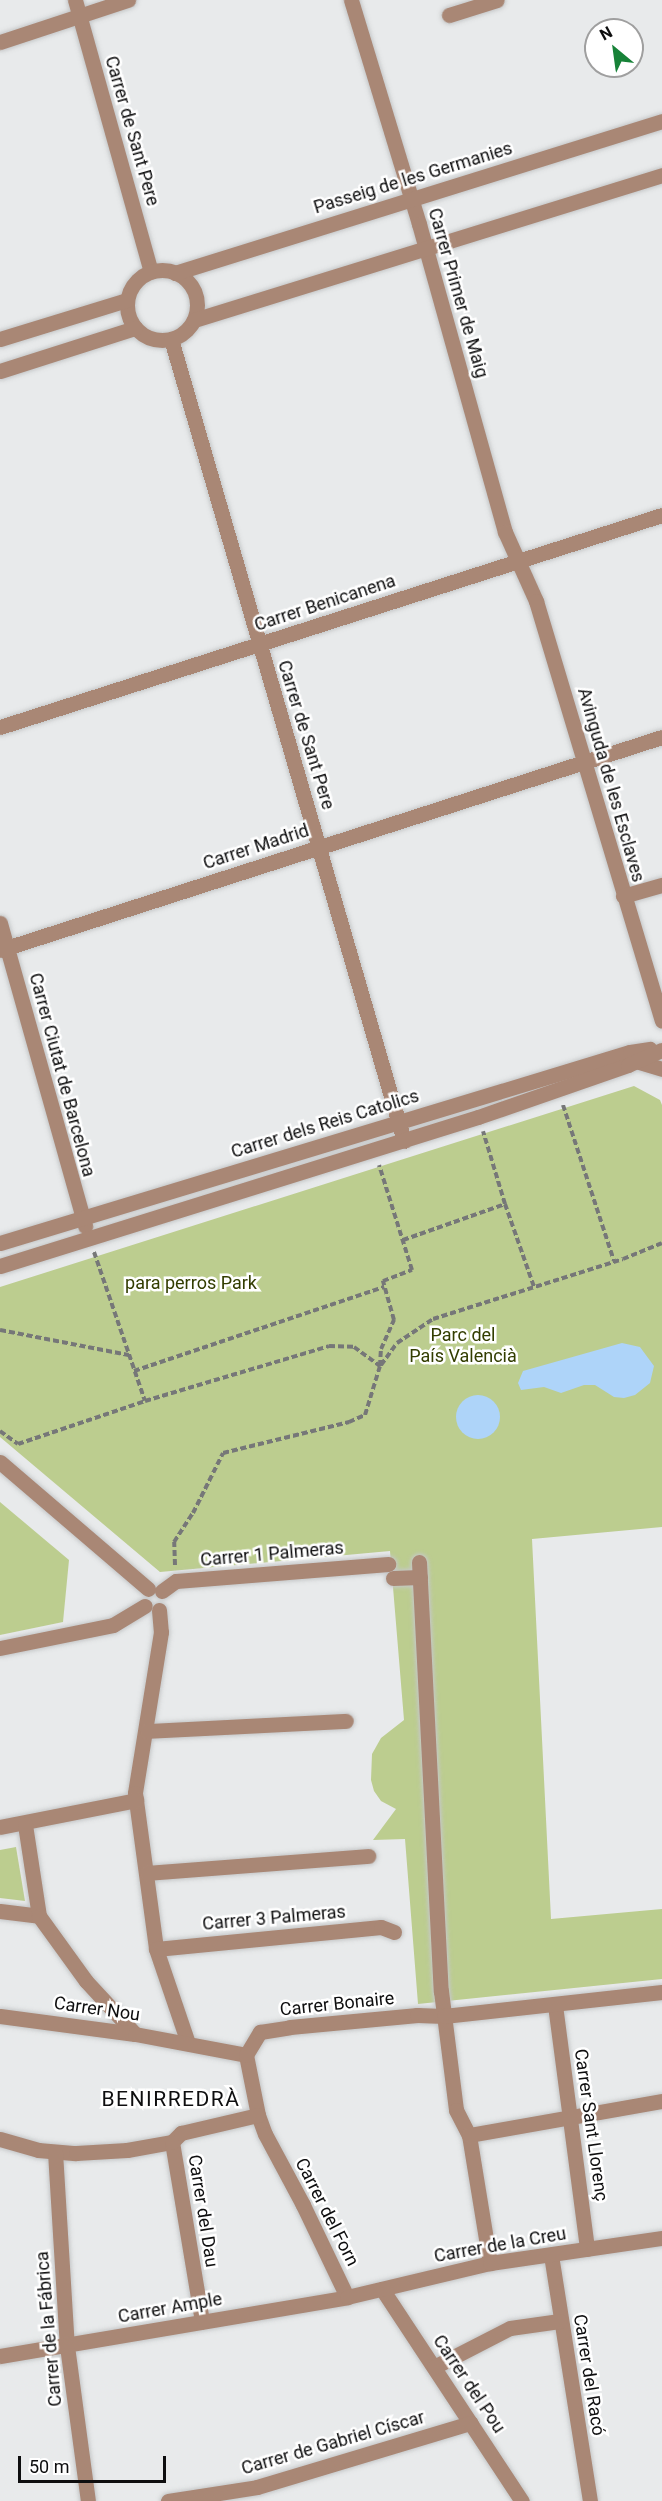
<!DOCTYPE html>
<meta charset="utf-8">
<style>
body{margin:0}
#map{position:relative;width:662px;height:2501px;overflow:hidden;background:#e8eaeb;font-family:Roboto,sans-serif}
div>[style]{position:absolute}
.green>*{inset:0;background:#bccd8f}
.water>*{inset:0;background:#aed4f9}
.round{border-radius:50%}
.path>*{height:4px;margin-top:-2px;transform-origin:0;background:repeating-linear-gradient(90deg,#767778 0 6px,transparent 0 9px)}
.roads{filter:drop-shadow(0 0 2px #c5c7c8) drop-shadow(0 0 2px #c5c7c8)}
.minor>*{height:15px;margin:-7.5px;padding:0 7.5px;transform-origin:7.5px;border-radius:7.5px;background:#a98775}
.minor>.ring{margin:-7.5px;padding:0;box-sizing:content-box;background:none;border:15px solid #a98775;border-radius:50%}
span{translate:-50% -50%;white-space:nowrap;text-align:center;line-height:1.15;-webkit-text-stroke:5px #fff;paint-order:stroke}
.street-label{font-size:18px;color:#0e0e0f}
.park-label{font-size:18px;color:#323d00}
.quarter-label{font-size:21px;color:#0e0e0f;letter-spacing:1.5px}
.north{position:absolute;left:584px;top:18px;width:60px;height:60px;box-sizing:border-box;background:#fff;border:2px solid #9f9f9f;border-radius:50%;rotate:331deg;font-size:16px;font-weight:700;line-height:24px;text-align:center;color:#0e0e0f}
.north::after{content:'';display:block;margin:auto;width:21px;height:27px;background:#178238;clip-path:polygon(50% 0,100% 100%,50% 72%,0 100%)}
.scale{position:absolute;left:18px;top:2456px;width:148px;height:27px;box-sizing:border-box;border:3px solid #0e0e0f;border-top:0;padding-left:8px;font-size:18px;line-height:21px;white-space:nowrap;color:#0e0e0f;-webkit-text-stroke:4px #fff;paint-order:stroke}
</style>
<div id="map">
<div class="green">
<i style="clip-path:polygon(634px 1086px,660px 1100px,662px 1105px,662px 1527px,532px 1539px,551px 1919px,662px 1909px,662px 1979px,418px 2004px,405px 1839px,373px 1840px,396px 1809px,381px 1801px,374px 1791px,371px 1780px,372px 1754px,381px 1738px,404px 1720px,390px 1551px,160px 1572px,0 1437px,0 1287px)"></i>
<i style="clip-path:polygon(0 1502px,69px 1560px,63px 1622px,0 1635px)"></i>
<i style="clip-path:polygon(16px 1847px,25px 1901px,0 1898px,0 1850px)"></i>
</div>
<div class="water">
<i style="clip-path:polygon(622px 1343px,640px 1347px,654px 1366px,650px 1383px,635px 1395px,624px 1398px,614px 1397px,595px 1385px,584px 1385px,561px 1393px,544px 1387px,521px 1390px,518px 1383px,523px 1371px)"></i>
<i class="round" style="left:456px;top:1395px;width:44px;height:44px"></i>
</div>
<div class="path">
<i style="left:563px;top:1105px;width:164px;rotate:71.9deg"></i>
<i style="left:505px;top:1204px;width:88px;rotate:70.7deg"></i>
<i style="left:403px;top:1240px;width:108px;rotate:-19.4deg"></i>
<i style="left:505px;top:1204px;width:76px;rotate:-106.8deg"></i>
<i style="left:94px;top:1252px;width:157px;rotate:71.1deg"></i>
<i style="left:0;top:1330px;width:131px;rotate:11deg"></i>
<i style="left:381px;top:1365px;width:27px;rotate:-54deg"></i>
<i style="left:397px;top:1343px;width:43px;rotate:-33.7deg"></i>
<i style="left:433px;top:1319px;width:199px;rotate:-17.5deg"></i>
<i style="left:623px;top:1259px;width:42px;rotate:-22.3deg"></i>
<i style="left:134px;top:1371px;width:264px;rotate:-18.6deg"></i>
<i style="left:0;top:1431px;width:22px;rotate:36deg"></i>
<i style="left:18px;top:1444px;width:134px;rotate:-18.7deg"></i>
<i style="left:145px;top:1401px;width:192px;rotate:-16.6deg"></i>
<i style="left:329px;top:1346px;width:25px;rotate:2deg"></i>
<i style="left:354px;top:1347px;width:32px;rotate:36deg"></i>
<i style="left:175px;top:1565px;width:23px;rotate:-92deg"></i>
<i style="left:174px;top:1542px;width:35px;rotate:-57deg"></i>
<i style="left:193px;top:1513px;width:67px;rotate:-63.4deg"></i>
<i style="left:223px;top:1453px;width:130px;rotate:-13.8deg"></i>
<i style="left:349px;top:1422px;width:17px;rotate:-24deg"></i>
<i style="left:365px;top:1415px;width:51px;rotate:-73deg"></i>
<i style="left:380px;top:1366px;width:17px;rotate:-87deg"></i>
<i style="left:381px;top:1349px;width:32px;rotate:-66deg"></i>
<i style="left:394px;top:1320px;width:41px;rotate:-105.8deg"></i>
<i style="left:383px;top:1281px;width:31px;rotate:-21deg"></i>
<i style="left:412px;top:1270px;width:110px;rotate:-107.4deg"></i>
</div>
<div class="roads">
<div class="minor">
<i style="left:75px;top:0;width:282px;rotate:74.4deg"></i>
<i style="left:351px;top:0;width:234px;rotate:73.1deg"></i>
<i style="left:419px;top:224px;width:320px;rotate:74.4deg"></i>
<i style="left:505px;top:532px;width:76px;rotate:65.8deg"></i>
<i style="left:536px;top:601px;width:438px;rotate:73.3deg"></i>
<i style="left:449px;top:15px;width:50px;rotate:-17.4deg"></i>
<i style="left:0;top:42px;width:135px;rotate:-18.2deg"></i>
<i class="ring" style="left:127px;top:270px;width:55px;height:55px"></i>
<i style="left:175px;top:273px;width:510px;rotate:-17.33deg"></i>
<i style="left:194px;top:320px;width:490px;rotate:-17.2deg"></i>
<i style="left:0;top:339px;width:133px;rotate:-17.1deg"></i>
<i style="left:171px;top:339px;width:835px;rotate:73.8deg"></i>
<i style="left:0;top:371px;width:142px;rotate:-17.7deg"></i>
<i style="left:0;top:727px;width:695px;rotate:-17.76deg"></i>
<i style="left:623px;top:896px;width:41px;rotate:-15.8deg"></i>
<i style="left:0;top:923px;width:315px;rotate:74.3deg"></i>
<i style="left:0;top:950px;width:695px;rotate:-17.84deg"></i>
<i style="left:636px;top:1061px;width:27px;rotate:17deg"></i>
<i style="left:0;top:1243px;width:658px;rotate:-16.87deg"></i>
<i style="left:630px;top:1052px;width:20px;rotate:-9deg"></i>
<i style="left:0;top:1266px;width:501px;rotate:-17.31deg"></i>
<i style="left:478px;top:1117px;width:159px;rotate:-19.1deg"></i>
<i style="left:628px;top:1065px;width:37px;rotate:-24deg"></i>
<i style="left:0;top:1462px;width:195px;rotate:40.6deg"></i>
<i style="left:419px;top:1562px;width:430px;rotate:87.1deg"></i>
<i style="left:441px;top:1991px;width:120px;rotate:82.8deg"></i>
<i style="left:456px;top:2110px;width:28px;rotate:63deg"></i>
<i style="left:469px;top:2135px;width:130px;rotate:80.7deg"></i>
<i style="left:393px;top:1578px;width:27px;rotate:-2deg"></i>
<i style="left:162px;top:1591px;width:17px;rotate:-36deg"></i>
<i style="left:176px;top:1581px;width:213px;rotate:-4.6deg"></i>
<i style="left:159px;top:1610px;width:22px;rotate:85deg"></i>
<i style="left:161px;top:1632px;width:163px;rotate:99.2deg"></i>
<i style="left:135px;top:1793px;width:157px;rotate:82.3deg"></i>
<i style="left:156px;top:1949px;width:99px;rotate:71.2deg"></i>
<i style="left:0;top:1648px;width:115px;rotate:-11.5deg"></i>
<i style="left:113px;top:1625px;width:37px;rotate:-31deg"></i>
<i style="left:147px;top:1731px;width:199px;rotate:-2.9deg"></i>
<i style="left:0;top:1827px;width:139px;rotate:-11.2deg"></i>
<i style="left:147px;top:1873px;width:222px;rotate:-4.4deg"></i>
<i style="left:0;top:1911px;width:39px;rotate:7deg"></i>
<i style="left:39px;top:1916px;width:93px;rotate:-98.7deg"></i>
<i style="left:39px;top:1916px;width:80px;rotate:54.1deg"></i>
<i style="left:86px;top:1981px;width:72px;rotate:47.2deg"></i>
<i style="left:156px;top:1949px;width:226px;rotate:-5.6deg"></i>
<i style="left:381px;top:1927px;width:14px;rotate:21deg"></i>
<i style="left:555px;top:2005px;width:246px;rotate:82.5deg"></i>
<i style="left:0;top:2016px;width:136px;rotate:7.6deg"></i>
<i style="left:135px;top:2034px;width:113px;rotate:10.7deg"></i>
<i style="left:246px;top:2055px;width:61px;rotate:78.7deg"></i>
<i style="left:258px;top:2115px;width:20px;rotate:70deg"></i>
<i style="left:265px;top:2134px;width:81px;rotate:61.8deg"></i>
<i style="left:303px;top:2205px;width:102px;rotate:64.4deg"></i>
<i style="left:246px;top:2055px;width:27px;rotate:-59deg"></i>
<i style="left:260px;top:2032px;width:30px;rotate:-9deg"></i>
<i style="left:290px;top:2027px;width:128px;rotate:-5.4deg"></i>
<i style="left:417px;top:2015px;width:27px;rotate:2deg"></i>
<i style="left:444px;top:2016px;width:219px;rotate:-6.3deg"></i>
<i style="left:469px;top:2135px;width:196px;rotate:-10deg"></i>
<i style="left:0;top:2139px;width:40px;rotate:16deg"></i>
<i style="left:38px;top:2150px;width:38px;rotate:5deg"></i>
<i style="left:76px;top:2153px;width:51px;rotate:-3.4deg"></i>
<i style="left:127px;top:2150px;width:46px;rotate:-10.1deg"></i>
<i style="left:172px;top:2142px;width:182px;rotate:80.5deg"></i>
<i style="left:172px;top:2142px;width:13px;rotate:-45deg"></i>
<i style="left:181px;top:2133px;width:79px;rotate:-13.2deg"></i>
<i style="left:55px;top:2152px;width:194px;rotate:86.5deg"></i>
<i style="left:67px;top:2346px;width:156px;rotate:82.3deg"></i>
<i style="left:551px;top:2255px;width:249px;rotate:81deg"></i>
<i style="left:382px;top:2289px;width:254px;rotate:56.6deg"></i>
<i style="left:0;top:2356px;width:352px;rotate:-9.6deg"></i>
<i style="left:347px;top:2297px;width:147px;rotate:-13.4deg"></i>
<i style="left:490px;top:2263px;width:174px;rotate:-8.3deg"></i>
<i style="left:434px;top:2367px;width:85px;rotate:-27.2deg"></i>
<i style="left:510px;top:2328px;width:50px;rotate:-8deg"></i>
<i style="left:168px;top:2501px;width:90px;rotate:-8.9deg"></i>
<i style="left:257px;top:2487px;width:223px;rotate:-16.7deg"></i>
</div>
</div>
<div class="street-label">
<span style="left:132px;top:131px;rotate:74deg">Carrer de Sant Pere</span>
<span style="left:413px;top:178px;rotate:-17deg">Passeig de les Germanies</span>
<span style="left:458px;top:293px;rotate:74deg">Carrer Primer de Maig</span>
<span style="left:325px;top:603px;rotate:-18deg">Carrer Benicanena</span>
<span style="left:306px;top:735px;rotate:73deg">Carrer de Sant Pere</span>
<span style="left:611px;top:785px;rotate:74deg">Avinguda de les Esclaves</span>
<span style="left:256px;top:847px;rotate:-18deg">Carrer Madrid</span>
<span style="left:62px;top:1075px;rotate:75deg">Carrer Ciutat de Barcelona</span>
<span style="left:325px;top:1124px;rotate:-17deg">Carrer dels Reis Catolics</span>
<span style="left:272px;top:1554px;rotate:-5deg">Carrer 1 Palmeras</span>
<span style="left:274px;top:1918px;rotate:-5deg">Carrer 3 Palmeras</span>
<span style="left:337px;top:2004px;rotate:-6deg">Carrer Bonaire</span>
<span style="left:97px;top:2009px;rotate:8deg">Carrer Nou</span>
<span style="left:591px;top:2125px;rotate:82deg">Carrer Sant Llorenç</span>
<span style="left:203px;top:2211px;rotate:81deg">Carrer del Dau</span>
<span style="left:327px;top:2212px;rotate:63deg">Carrer del Forn</span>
<span style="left:500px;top:2245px;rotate:-10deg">Carrer de la Creu</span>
<span style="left:170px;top:2308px;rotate:-10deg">Carrer Ample</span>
<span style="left:49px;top:2329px;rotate:-95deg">Carrer de la Fábrica</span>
<span style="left:589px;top:2375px;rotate:81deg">Carrer del Racó</span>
<span style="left:469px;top:2384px;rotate:56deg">Carrer del Pou</span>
<span style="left:333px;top:2443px;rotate:-16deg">Carrer de Gabriel Císcar</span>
</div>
<div class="park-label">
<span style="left:191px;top:1283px">para perros Park</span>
<span style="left:463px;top:1346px">Parc del<br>País Valencià</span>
</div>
<div class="quarter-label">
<span style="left:171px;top:2099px">BENIRREDRÀ</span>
</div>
<div class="north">N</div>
<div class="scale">50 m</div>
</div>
